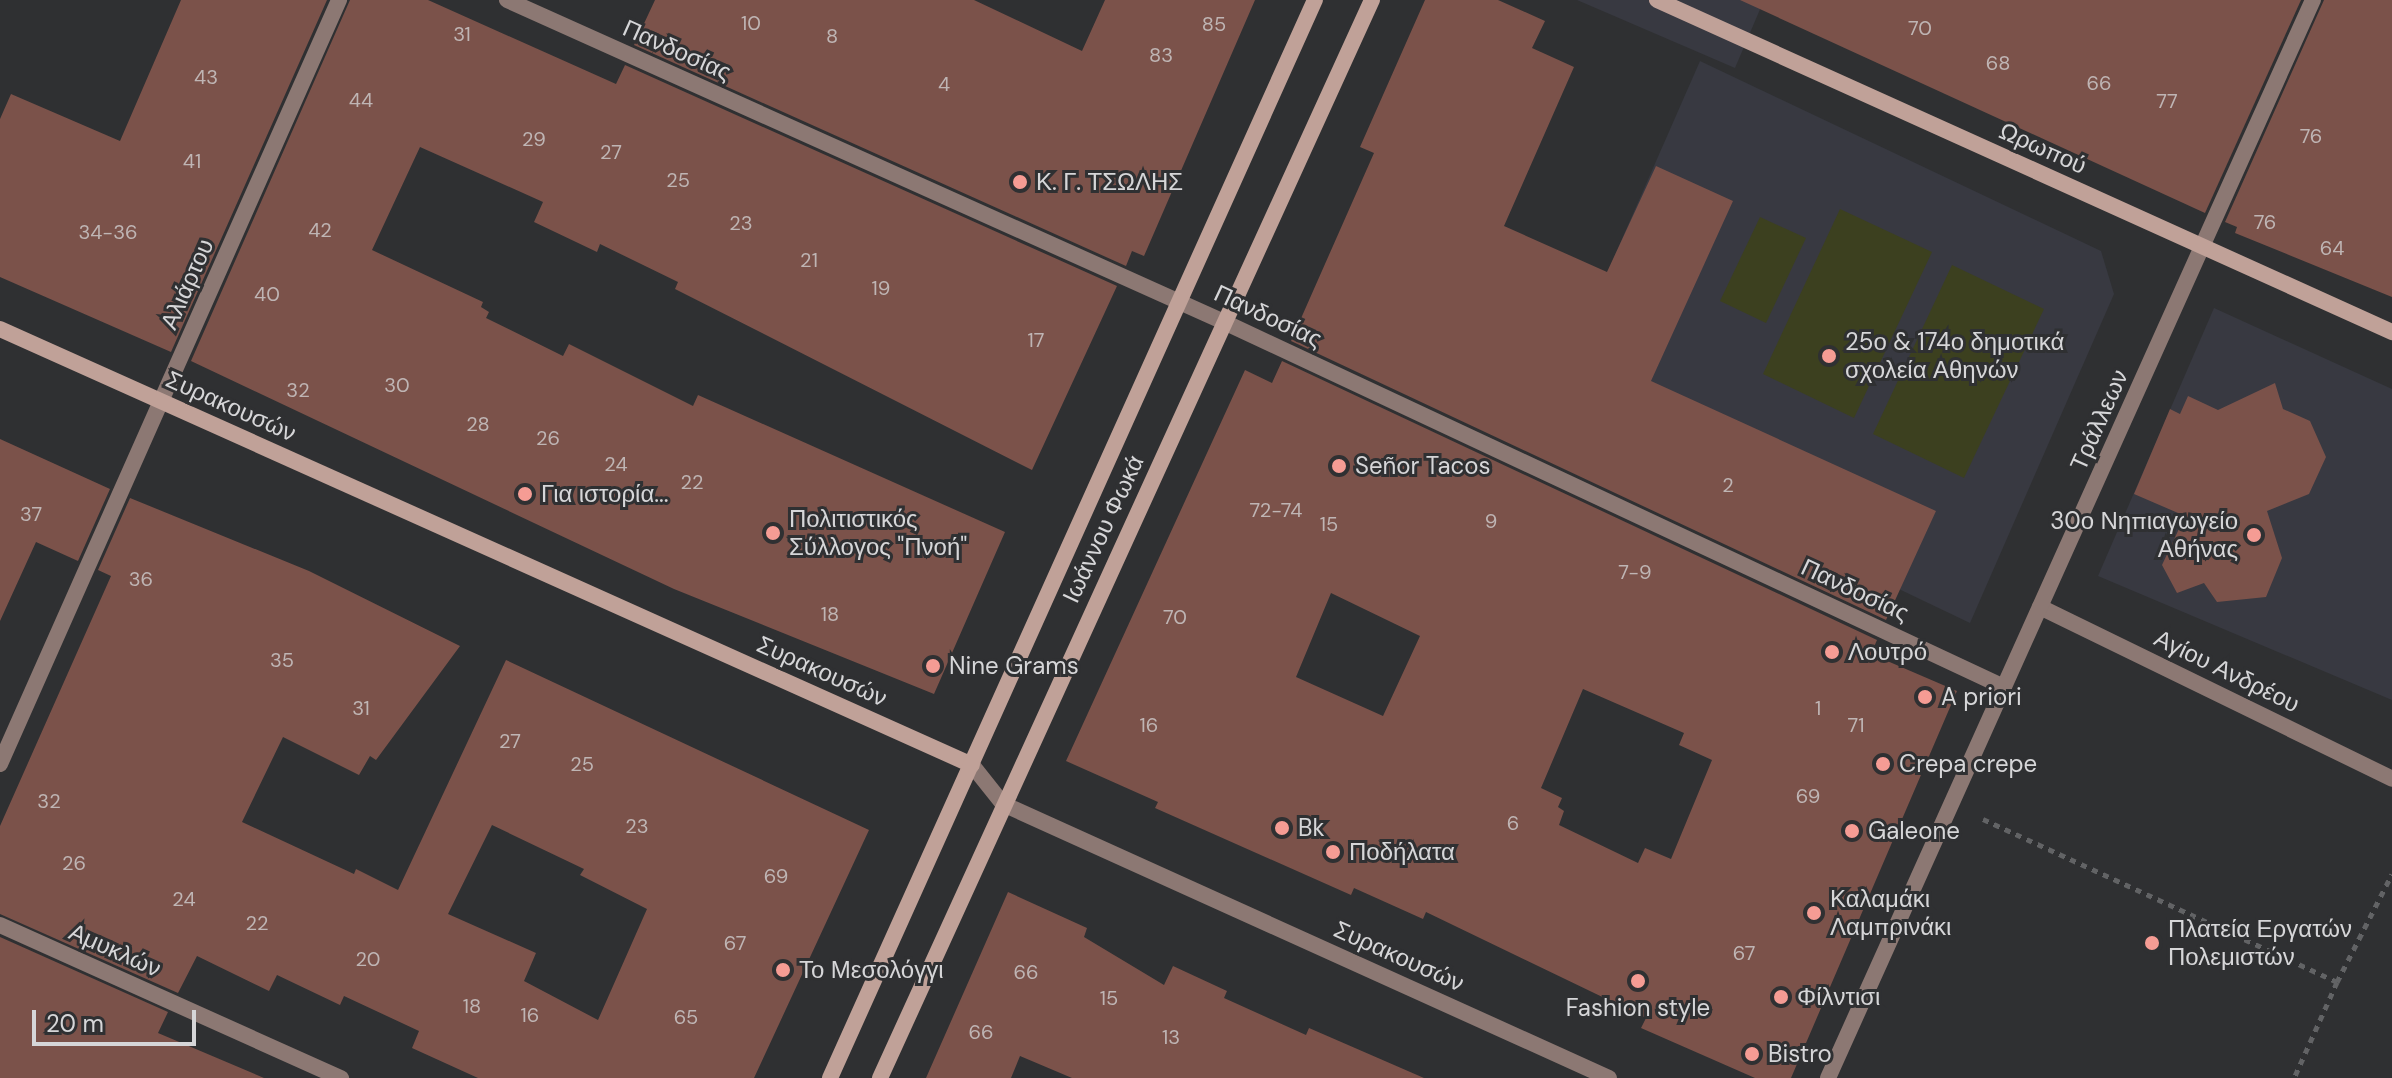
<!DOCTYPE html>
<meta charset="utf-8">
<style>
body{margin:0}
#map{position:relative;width:2392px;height:1078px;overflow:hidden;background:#2f3032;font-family:"DM Sans",sans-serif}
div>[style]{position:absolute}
.built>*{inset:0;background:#383941}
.green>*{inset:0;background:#3c401f}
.building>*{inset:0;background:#7b524a}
.path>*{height:5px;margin-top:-2.5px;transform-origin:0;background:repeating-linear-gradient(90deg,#626365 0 6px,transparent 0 12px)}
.street>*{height:16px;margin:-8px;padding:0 8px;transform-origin:8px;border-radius:8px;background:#8c7873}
.secondary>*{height:16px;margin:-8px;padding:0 8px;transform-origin:8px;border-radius:8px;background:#c0a198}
.dots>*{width:22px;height:22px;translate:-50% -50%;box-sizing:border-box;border:4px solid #2f3032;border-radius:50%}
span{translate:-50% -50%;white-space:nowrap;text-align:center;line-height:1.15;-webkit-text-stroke:6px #2f3032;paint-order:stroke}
.number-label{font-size:20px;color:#bfb5b4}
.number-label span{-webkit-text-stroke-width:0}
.street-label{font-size:24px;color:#d6d6d8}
.poi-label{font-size:24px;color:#d6d6d8}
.left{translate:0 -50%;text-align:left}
.right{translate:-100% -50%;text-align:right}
.scale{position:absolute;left:32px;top:1010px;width:164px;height:36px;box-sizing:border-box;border:4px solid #d6d6d8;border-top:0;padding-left:10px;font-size:24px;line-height:28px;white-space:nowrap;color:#d6d6d8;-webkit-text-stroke:6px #2f3032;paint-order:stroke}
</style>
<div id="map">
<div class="built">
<i style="clip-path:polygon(1577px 0,1764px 0,1735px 68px)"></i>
<i style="clip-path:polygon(1700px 61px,2101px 251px,2114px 294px,1970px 623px,1543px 419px)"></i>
<i style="clip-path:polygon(2214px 308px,2392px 389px,2392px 700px,2098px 576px)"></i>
</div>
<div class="green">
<i style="clip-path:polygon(1840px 209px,1932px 252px,1854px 418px,1763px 374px)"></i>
<i style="clip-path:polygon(1760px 217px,1806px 238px,1766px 323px,1720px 301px)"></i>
<i style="clip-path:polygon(1952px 265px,2044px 309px,1964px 478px,1873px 434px)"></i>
</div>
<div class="building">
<i style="clip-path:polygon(181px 0,327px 0,171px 352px,0 277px,0 119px,11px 94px,120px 141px)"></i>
<i style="clip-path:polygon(350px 0,428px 0,616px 84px,625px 65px,1117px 286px,1032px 470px,675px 289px,678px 282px,600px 244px,597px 252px,534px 222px,543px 202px,420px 147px,372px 250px,483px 302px,481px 307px,489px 312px,486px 318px,563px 356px,569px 344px,693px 406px,698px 395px,1005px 532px,934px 694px,674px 589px,191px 361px)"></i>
<i style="clip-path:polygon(655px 0,974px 0,1082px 51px,1105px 0,1255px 0,1144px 256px,1132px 251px,1126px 266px,634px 45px)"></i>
<i style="clip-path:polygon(1425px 0,1498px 0,1545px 21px,1532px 48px,1574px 67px,1504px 226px,1607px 272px,1656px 166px,1733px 201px,1651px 381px,1936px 511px,1886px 620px,1291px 341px,1374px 153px,1360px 147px)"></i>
<i style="clip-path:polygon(1740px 0,2301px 0,2205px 213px)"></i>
<i style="clip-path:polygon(2324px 0,2392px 0,2392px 297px,2235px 233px,2237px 227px,2225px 222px)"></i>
<i style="clip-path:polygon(evenodd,1282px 361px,1877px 640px,1871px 654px,1957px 691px,1791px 1078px,1755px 1078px,1641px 1028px,1646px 1018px,1426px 912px,1423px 919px,1354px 888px,1351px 895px,1155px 808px,1158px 802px,1066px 761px,1245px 370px,1272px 383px,1282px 361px,1331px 593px,1420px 636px,1383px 716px,1296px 677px,1331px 593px,1282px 361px,1583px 689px,1684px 733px,1679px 745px,1712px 760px,1671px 859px,1645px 848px,1638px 863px,1559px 825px,1564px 811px,1558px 807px,1562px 798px,1541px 788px,1583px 689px)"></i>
<i style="clip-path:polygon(2275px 383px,2283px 409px,2310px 421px,2326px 457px,2309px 494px,2267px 511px,2282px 558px,2266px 597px,2217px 602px,2204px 583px,2177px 593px,2162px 565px,2185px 516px,2134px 494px,2170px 409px,2180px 414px,2188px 396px,2218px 410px)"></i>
<i style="clip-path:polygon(0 439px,110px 489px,78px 561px,36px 542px,0 621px)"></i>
<i style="clip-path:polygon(evenodd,130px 498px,309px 571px,460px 646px,376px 760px,370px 756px,359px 775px,283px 737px,242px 822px,354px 874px,356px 869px,398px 890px,506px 660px,869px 830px,754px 1078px,478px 1078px,412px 1048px,419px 1031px,344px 996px,340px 1005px,277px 975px,269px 991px,197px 956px,178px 993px,0 914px,0 826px,111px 576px,98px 570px,130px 498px,492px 825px,584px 869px,580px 875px,647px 909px,598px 1020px,524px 981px,536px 953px,448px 914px,492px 825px)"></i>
<i style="clip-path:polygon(1008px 892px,1087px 928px,1084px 937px,1164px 985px,1173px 966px,1227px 991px,1224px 998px,1306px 1035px,1309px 1028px,1424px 1078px,1072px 1078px,1020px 1056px,1011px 1078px,926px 1078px)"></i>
<i style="clip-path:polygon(0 937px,168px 1012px,158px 1033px,264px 1078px,0 1078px)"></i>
</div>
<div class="path">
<i style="left:1983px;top:819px;width:390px;rotate:24.7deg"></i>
<i style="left:2337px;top:982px;width:105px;rotate:114.1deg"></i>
<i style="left:2337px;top:982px;width:121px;rotate:-63deg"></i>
</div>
<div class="street">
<i style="left:507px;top:0;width:786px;rotate:24.18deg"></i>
<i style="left:1224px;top:322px;width:861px;rotate:25.08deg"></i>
<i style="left:2040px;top:607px;width:392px;rotate:26deg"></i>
<i style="left:0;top:764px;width:836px;rotate:-66.07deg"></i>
<i style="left:972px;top:765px;width:50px;rotate:51.5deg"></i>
<i style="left:1003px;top:804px;width:665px;rotate:24.33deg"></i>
<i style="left:0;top:925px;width:374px;rotate:24.2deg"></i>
<i style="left:1828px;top:1078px;width:1182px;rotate:-65.78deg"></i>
</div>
<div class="secondary">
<i style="left:1657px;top:0;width:807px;rotate:24.31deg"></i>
<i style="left:0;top:329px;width:1065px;rotate:24.16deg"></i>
<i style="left:830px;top:1078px;width:1182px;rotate:-65.78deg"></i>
<i style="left:880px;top:1078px;width:1185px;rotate:-65.47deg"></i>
</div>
<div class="dots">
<i style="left:1020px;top:182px;background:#f59c94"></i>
<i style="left:1829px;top:356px;background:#f59c94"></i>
<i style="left:1339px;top:466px;background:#f59c94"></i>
<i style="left:525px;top:494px;background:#f59c94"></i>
<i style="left:773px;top:533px;background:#f59c94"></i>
<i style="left:2254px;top:535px;background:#f59c94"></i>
<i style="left:1832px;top:652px;background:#f59c94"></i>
<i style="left:933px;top:666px;background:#f59c94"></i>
<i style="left:1925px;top:697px;background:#f59c94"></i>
<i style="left:1883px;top:764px;background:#f59c94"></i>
<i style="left:1282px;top:828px;background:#f59c94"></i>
<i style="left:1852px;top:831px;background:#f59c94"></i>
<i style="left:1333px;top:852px;background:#f59c94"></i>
<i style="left:1814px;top:913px;background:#f59c94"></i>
<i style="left:2152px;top:943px;background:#f59c94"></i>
<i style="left:783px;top:970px;background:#f59c94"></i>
<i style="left:1638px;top:981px;background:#f59c94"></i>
<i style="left:1781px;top:997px;background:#f59c94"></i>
<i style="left:1752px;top:1054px;background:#f59c94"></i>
</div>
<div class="number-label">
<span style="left:751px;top:23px">10</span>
<span style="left:1214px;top:24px">85</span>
<span style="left:1920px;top:28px">70</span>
<span style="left:462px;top:34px">31</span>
<span style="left:832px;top:36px">8</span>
<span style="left:1161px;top:55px">83</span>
<span style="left:1998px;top:63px">68</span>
<span style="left:206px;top:77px">43</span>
<span style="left:2099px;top:83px">66</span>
<span style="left:944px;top:84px">4</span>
<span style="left:361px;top:100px">44</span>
<span style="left:2167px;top:101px">77</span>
<span style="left:2311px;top:136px">76</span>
<span style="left:534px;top:139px">29</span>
<span style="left:611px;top:152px">27</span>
<span style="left:192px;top:161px">41</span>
<span style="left:678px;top:180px">25</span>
<span style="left:2265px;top:222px">76</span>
<span style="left:741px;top:223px">23</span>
<span style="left:320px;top:230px">42</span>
<span style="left:108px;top:232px">34-36</span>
<span style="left:2332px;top:248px">64</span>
<span style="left:809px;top:260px">21</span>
<span style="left:881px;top:288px">19</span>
<span style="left:267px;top:294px">40</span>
<span style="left:1036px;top:340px">17</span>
<span style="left:397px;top:385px">30</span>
<span style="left:298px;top:390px">32</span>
<span style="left:478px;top:424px">28</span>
<span style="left:548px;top:438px">26</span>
<span style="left:616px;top:464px">24</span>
<span style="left:692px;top:482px">22</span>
<span style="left:1728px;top:485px">2</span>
<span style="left:1276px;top:510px">72-74</span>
<span style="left:31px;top:514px">37</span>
<span style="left:1491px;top:521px">9</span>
<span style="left:1329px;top:524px">15</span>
<span style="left:1635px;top:572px">7-9</span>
<span style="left:141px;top:579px">36</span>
<span style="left:830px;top:614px">18</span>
<span style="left:1175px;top:617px">70</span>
<span style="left:282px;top:660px">35</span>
<span style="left:361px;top:708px">31</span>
<span style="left:1818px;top:708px">1</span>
<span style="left:1149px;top:725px">16</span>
<span style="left:1856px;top:725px">71</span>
<span style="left:510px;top:741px">27</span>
<span style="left:582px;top:764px">25</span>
<span style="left:1808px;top:796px">69</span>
<span style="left:49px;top:801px">32</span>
<span style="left:1513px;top:823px">6</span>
<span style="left:637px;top:826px">23</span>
<span style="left:74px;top:863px">26</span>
<span style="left:776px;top:876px">69</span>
<span style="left:184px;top:899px">24</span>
<span style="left:257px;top:923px">22</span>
<span style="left:735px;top:943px">67</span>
<span style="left:1744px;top:953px">67</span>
<span style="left:368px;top:959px">20</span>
<span style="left:1026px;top:972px">66</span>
<span style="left:1109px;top:998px">15</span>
<span style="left:472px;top:1006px">18</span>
<span style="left:530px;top:1015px">16</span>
<span style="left:686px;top:1017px">65</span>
<span style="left:981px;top:1032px">66</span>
<span style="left:1171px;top:1037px">13</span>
</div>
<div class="street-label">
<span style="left:677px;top:50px;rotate:24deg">Πανδοσίας</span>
<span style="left:2043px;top:148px;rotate:24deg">Ωρωπού</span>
<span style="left:187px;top:284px;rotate:-66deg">Αλιάρτου</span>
<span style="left:1268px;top:316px;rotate:25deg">Πανδοσίας</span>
<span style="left:231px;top:406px;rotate:24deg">Συρακουσών</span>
<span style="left:2099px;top:420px;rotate:-66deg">Τράλλεων</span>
<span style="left:1103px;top:529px;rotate:-65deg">Ιωάννου Φωκά</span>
<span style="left:1855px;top:590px;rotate:25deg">Πανδοσίας</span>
<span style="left:822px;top:671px;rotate:24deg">Συρακουσών</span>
<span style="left:2227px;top:671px;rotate:26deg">Αγίου Ανδρέου</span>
<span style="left:115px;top:950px;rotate:24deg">Αμυκλών</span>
<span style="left:1399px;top:956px;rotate:24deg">Συρακουσών</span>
</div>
<div class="poi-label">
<span class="left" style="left:1036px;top:182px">Κ. Γ. ΤΣΩΛΗΣ</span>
<span class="left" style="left:1845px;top:356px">25ο &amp; 174ο δημοτικά<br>σχολεία Αθηνών</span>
<span class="left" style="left:1355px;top:466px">Señor Tacos</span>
<span class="left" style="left:541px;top:494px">Για ιστορία...</span>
<span class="left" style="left:789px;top:533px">Πολιτιστικός<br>Σύλλογος "Πνοή"</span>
<span class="right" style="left:2238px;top:535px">30ο Νηπιαγωγείο<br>Αθήνας</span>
<span class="left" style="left:1848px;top:652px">Λουτρό</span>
<span class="left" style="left:949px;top:666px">Nine Grams</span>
<span class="left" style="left:1941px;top:697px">A priori</span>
<span class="left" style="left:1899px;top:764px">Crepa crepe</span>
<span class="left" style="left:1298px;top:828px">Bk</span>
<span class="left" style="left:1868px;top:831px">Galeone</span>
<span class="left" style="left:1349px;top:852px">Ποδήλατα</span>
<span class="left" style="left:1830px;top:913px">Καλαμάκι<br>Λαμπρινάκι</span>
<span class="left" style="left:2168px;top:943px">Πλατεία Εργατών<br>Πολεμιστών</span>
<span class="left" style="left:799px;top:970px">Το Μεσολόγγι</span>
<span class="left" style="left:1797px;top:997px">Φίλντισι</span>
<span style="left:1638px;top:1008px">Fashion style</span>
<span class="left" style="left:1768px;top:1054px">Bistro</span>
</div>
<div class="scale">20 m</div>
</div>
